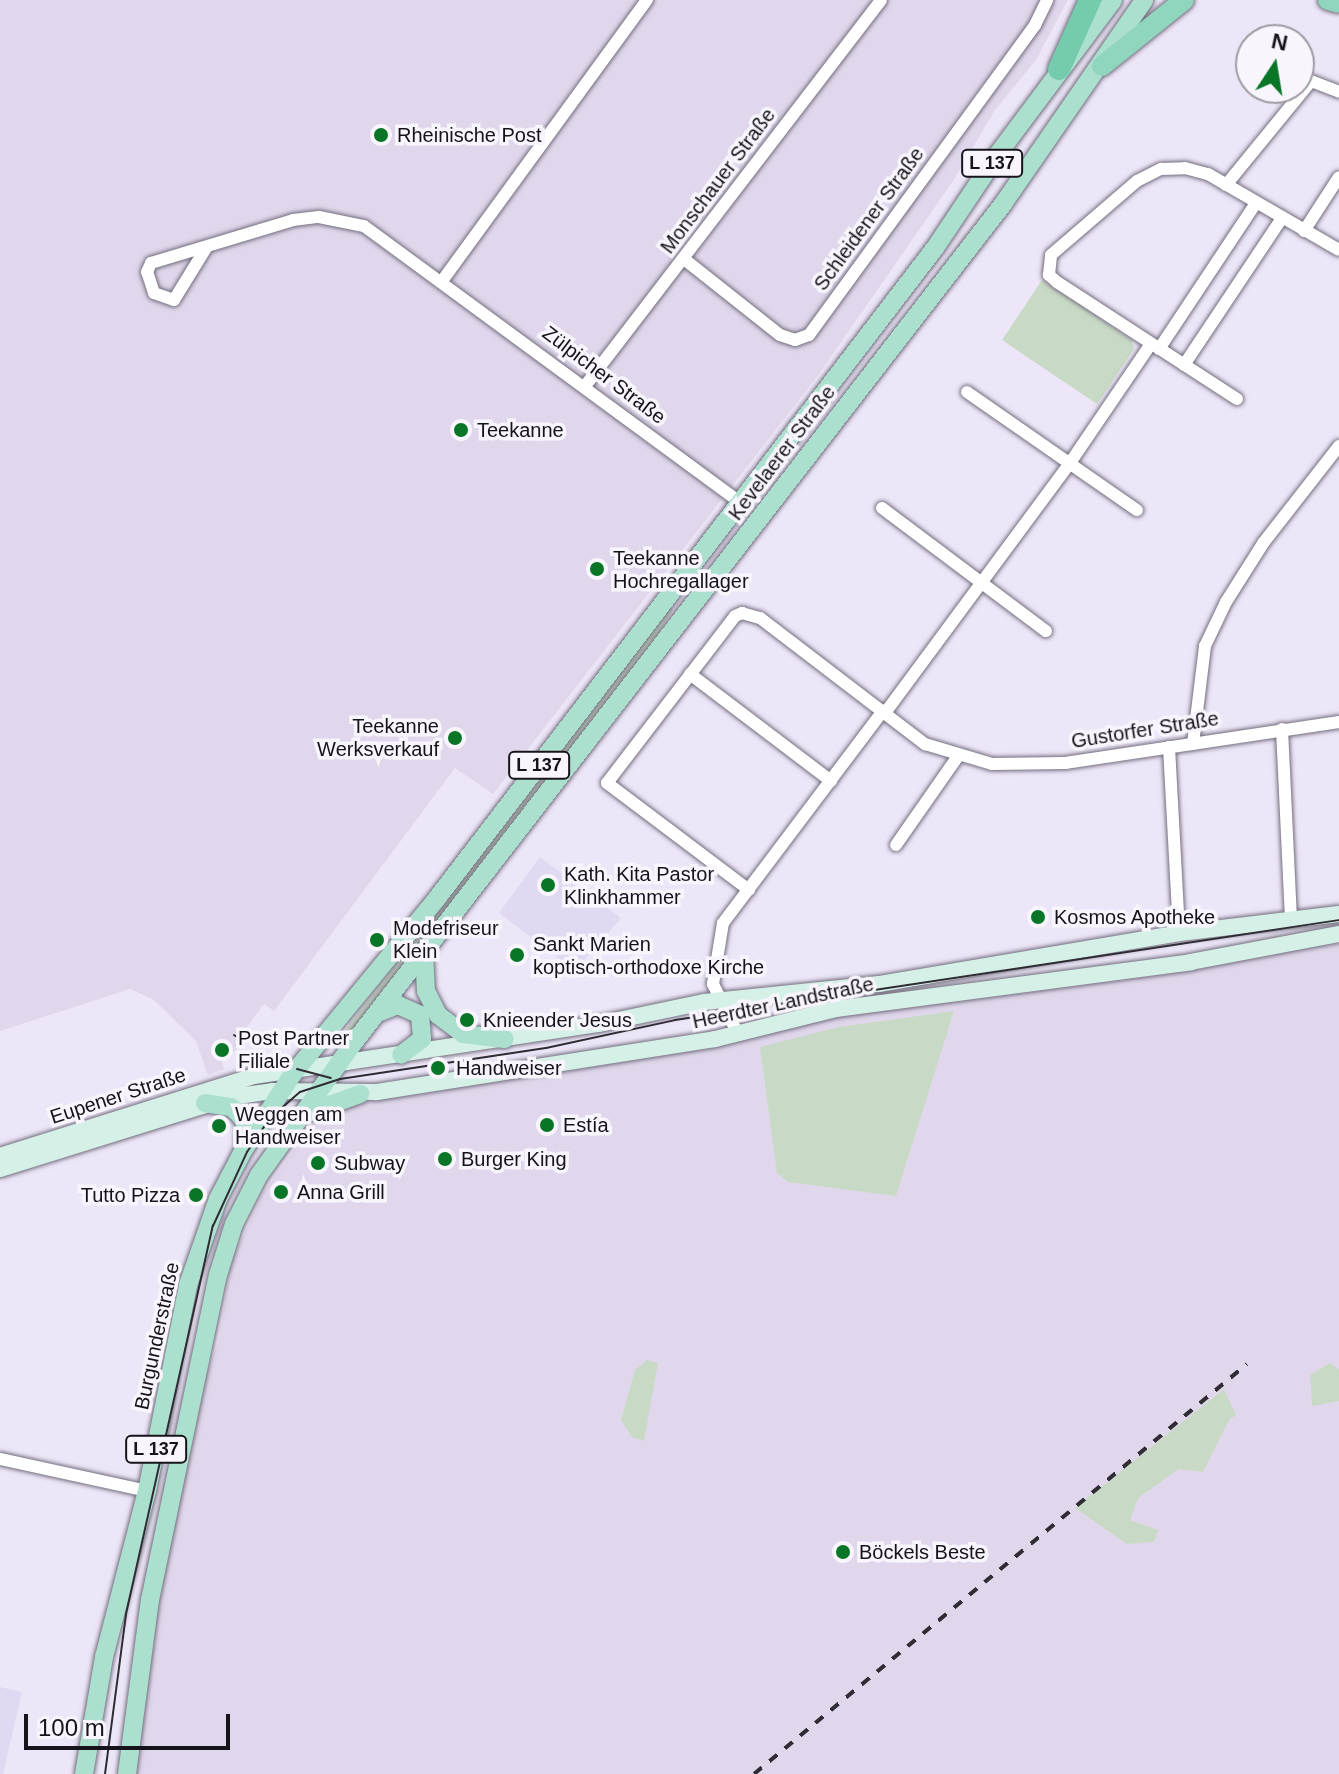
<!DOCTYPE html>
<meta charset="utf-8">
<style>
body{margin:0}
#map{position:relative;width:1339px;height:1774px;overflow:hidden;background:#ede6f8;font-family:Arial,sans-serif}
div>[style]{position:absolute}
.built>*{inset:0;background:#e1d8f1}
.industrial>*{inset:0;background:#e0d7ec}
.green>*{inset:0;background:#c8dac5}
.roads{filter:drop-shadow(0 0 2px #736e7e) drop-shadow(0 0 2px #736e7e)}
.minor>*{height:12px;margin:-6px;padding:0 6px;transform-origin:6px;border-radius:6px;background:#fff}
.secondary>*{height:16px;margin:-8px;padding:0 8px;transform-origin:8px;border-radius:8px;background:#d5f0e6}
.primary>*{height:18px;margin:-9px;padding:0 9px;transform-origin:9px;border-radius:9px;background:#ace0ce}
.trunk>*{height:20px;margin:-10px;padding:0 10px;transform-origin:10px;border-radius:10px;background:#90d6be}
.motorway>*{height:22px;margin:-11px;padding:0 11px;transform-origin:11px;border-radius:11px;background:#74ccad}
.tram>*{height:2px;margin:-1px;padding:0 1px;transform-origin:1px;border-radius:1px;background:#2f2c34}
.rail>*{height:4px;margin-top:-2px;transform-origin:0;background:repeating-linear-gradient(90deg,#2f2c34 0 10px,transparent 0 20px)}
.dots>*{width:22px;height:22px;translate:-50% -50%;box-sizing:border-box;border:4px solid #f8f5fd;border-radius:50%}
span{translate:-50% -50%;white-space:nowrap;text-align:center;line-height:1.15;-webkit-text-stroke:7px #f8f5fd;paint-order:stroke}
.shield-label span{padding:2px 6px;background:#f8f5fd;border:2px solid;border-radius:6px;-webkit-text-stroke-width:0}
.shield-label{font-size:18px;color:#16141a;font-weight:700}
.poi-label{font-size:20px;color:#16141a}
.left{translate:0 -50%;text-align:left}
.right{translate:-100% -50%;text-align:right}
.street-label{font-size:20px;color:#16141a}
.north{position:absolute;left:1235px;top:24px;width:80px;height:80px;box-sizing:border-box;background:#f8f5fd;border:2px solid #9e9ba2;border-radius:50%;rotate:12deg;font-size:22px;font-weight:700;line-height:32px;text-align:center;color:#16141a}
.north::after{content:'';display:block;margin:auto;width:28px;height:36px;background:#097527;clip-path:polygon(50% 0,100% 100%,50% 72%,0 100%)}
.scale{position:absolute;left:24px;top:1714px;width:206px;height:36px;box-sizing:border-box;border:4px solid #16141a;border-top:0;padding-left:10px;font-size:24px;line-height:28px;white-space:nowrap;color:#16141a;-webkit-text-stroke:6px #f8f5fd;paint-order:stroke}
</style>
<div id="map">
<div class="built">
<i style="clip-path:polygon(540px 857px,621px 918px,583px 962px,576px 957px,569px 966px,499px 913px)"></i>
<i style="clip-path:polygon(0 1687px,22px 1692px,3px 1774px,0 1774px)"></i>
</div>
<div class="industrial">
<i style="clip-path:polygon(0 0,1068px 0,1036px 60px,995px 110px,953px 181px,819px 374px,493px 794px,455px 768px,274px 1011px,264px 1004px,235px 1043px,240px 1047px,222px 1061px,224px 1069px,208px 1075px,196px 1041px,154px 1000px,130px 989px,0 1031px)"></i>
<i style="clip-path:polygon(1339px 944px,1339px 1774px,132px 1774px,148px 1643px,205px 1379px,219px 1340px,231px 1263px,263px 1193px,321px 1113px,355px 1101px,733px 1043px,812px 1021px)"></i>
</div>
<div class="green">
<i style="clip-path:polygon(1042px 280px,1132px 340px,1134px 349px,1097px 404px,1002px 340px)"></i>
<i style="clip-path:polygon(669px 606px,673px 610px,644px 657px,351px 1034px,345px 1030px)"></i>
<i style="clip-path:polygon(954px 1011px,896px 1196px,788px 1182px,777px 1173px,760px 1047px,839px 1027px)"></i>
<i style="clip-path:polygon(647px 1360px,658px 1363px,644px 1441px,632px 1437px,621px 1420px,635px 1370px)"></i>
<i style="clip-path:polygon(1330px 1363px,1339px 1369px,1339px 1401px,1312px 1406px,1310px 1375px)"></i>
<i style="clip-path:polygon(1224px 1389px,1236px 1416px,1230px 1418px,1203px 1472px,1179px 1469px,1138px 1498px,1130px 1520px,1158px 1530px,1154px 1542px,1127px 1544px,1075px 1508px)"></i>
</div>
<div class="roads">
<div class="minor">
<i style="left:1226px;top:185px;width:134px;rotate:-50.7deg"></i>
<i style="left:1311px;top:81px;width:30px;rotate:21deg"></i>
<i style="left:1304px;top:231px;width:64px;rotate:-57.1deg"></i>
<i style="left:206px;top:248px;width:61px;rotate:121.6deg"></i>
<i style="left:174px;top:300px;width:21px;rotate:-161deg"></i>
<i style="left:154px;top:293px;width:22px;rotate:-108deg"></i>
<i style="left:147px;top:272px;width:10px;rotate:-66deg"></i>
<i style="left:151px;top:263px;width:148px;rotate:-16.8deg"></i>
<i style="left:293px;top:220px;width:26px;rotate:-7deg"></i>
<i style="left:319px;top:217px;width:46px;rotate:11.3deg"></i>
<i style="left:364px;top:226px;width:468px;rotate:36.3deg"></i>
<i style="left:684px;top:259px;width:122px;rotate:38.4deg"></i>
<i style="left:780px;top:335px;width:16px;rotate:18deg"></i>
<i style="left:795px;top:340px;width:15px;rotate:-20deg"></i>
<i style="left:809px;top:335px;width:384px;rotate:-53.9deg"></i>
<i style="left:1035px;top:25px;width:28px;rotate:-64deg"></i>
<i style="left:442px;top:281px;width:348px;rotate:-53.9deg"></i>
<i style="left:1159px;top:349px;width:175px;rotate:-56.4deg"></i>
<i style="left:1184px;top:365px;width:177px;rotate:-56.3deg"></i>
<i style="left:585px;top:386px;width:486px;rotate:-52.5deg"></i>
<i style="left:967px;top:392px;width:207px;rotate:34.8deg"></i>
<i style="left:1237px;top:399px;width:215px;rotate:-147deg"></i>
<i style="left:1057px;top:282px;width:11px;rotate:-139deg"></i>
<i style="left:1049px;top:275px;width:20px;rotate:-84deg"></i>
<i style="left:1051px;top:255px;width:113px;rotate:-40.7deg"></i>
<i style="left:1137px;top:181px;width:27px;rotate:-27deg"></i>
<i style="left:1161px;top:169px;width:24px;rotate:-2deg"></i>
<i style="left:1185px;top:168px;width:24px;rotate:15deg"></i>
<i style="left:1208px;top:174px;width:151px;rotate:30.1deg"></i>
<i style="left:882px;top:508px;width:205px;rotate:36.9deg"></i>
<i style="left:690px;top:674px;width:177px;rotate:37.2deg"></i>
<i style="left:885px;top:713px;width:311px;rotate:-53.5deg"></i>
<i style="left:1070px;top:463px;width:144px;rotate:-55.8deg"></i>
<i style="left:1282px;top:729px;width:192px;rotate:87.3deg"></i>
<i style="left:1193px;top:744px;width:99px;rotate:-83deg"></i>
<i style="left:1205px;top:646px;width:49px;rotate:-64.5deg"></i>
<i style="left:1226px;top:602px;width:71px;rotate:-57.7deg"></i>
<i style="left:1264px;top:542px;width:122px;rotate:-52deg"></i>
<i style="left:1169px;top:747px;width:186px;rotate:86.9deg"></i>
<i style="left:896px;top:845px;width:108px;rotate:-55.1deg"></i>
<i style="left:749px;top:890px;width:178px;rotate:-143deg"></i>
<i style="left:607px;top:783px;width:210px;rotate:-52.5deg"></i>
<i style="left:735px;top:616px;width:8px;rotate:-23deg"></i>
<i style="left:742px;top:613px;width:19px;rotate:16deg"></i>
<i style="left:760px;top:618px;width:208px;rotate:37.4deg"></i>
<i style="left:925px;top:744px;width:70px;rotate:16.6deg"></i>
<i style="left:992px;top:764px;width:73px;rotate:-0.8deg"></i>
<i style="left:1065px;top:763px;width:277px;rotate:-8.5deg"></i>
<i style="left:737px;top:1032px;width:54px;rotate:-116.6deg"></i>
<i style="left:713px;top:984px;width:62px;rotate:-80.7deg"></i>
<i style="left:723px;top:923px;width:266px;rotate:-53deg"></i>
<i style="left:0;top:1459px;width:150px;rotate:12.3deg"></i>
</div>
<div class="secondary">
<i style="left:0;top:1156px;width:266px;rotate:-17.5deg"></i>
<i style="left:254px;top:1076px;width:349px;rotate:-8.6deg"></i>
<i style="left:599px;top:1024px;width:107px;rotate:-11.8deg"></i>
<i style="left:704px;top:1002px;width:176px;rotate:-5.9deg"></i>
<i style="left:879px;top:984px;width:304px;rotate:-9.6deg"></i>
<i style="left:1179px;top:933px;width:161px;rotate:-6.8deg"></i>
<i style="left:0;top:1169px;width:242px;rotate:-17.3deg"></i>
<i style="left:231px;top:1097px;width:41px;rotate:-8.3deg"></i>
<i style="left:272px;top:1091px;width:105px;rotate:0.5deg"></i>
<i style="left:377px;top:1092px;width:342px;rotate:-8.9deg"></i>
<i style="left:715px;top:1039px;width:125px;rotate:-13.9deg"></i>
<i style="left:836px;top:1009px;width:358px;rotate:-7.5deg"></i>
<i style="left:1191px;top:962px;width:151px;rotate:-10.7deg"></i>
</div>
<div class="primary">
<i style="left:424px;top:953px;width:38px;rotate:87deg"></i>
<i style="left:426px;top:991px;width:27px;rotate:63deg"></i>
<i style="left:438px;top:1015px;width:31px;rotate:37deg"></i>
<i style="left:463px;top:1034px;width:42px;rotate:6.8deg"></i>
<i style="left:378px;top:1013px;width:22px;rotate:-22deg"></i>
<i style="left:398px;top:1005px;width:24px;rotate:24deg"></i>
<i style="left:420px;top:1015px;width:24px;rotate:85deg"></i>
<i style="left:422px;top:1039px;width:26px;rotate:143deg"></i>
<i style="left:205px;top:1103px;width:26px;rotate:9deg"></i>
<i style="left:231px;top:1107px;width:11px;rotate:41deg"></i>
<i style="left:239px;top:1114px;width:10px;rotate:53deg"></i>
<i style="left:245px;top:1122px;width:25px;rotate:92deg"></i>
<i style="left:305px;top:1114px;width:59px;rotate:-20deg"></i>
<i style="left:84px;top:1774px;width:119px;rotate:-80.3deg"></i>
<i style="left:104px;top:1657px;width:171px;rotate:-75.5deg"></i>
<i style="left:147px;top:1491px;width:210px;rotate:-78.7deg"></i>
<i style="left:188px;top:1285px;width:91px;rotate:-70.8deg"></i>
<i style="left:218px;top:1199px;width:54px;rotate:-62.5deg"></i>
<i style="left:243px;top:1151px;width:90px;rotate:-57.2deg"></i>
<i style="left:292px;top:1075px;width:230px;rotate:-50.6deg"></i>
<i style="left:438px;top:897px;width:817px;rotate:-52.56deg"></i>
<i style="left:935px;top:248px;width:113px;rotate:-56.2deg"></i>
<i style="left:998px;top:154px;width:192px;rotate:-53.2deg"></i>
<i style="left:127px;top:1774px;width:176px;rotate:-82.5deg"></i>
<i style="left:150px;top:1600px;width:332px;rotate:-78.2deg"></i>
<i style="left:218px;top:1275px;width:53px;rotate:-72.6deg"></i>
<i style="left:234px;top:1224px;width:55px;rotate:-63deg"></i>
<i style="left:259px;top:1175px;width:165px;rotate:-54.4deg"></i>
<i style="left:355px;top:1041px;width:1059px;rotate:-52.25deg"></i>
<i style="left:1003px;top:204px;width:248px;rotate:-55.3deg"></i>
</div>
<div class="trunk">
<i style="left:1328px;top:0;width:11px;rotate:15deg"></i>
<i style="left:1102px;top:66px;width:105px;rotate:-38.8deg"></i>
</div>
<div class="motorway">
<i style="left:1059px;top:69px;width:76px;rotate:-65.8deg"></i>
</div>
</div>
<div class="tram">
<i style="left:234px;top:1035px;width:6px;rotate:31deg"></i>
<i style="left:297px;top:1069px;width:35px;rotate:15deg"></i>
<i style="left:105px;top:1774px;width:161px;rotate:-82.5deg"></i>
<i style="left:126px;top:1614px;width:398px;rotate:-77.4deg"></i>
<i style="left:213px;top:1226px;width:81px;rotate:-65.3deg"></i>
<i style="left:247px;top:1152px;width:40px;rotate:-56deg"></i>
<i style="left:269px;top:1119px;width:41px;rotate:-41.1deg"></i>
<i style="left:300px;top:1092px;width:42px;rotate:-18deg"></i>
<i style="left:340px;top:1079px;width:208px;rotate:-8.6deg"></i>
<i style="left:546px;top:1048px;width:132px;rotate:-12.2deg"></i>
<i style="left:675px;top:1020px;width:671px;rotate:-8.56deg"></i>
</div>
<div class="rail">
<i style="left:754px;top:1774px;width:641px;rotate:-39.75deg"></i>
</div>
<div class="dots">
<i style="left:381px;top:135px;background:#097527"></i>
<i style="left:461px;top:430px;background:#097527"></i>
<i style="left:597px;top:569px;background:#097527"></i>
<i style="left:455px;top:738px;background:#097527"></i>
<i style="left:548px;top:885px;background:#097527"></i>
<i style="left:1038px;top:917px;background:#097527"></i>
<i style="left:377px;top:940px;background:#097527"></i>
<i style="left:517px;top:955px;background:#097527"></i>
<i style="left:467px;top:1020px;background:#097527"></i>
<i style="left:222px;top:1050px;background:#097527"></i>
<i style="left:438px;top:1068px;background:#097527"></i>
<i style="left:547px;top:1125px;background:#097527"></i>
<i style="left:219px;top:1126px;background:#097527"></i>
<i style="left:445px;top:1159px;background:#097527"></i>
<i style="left:318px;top:1163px;background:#097527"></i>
<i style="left:281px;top:1192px;background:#097527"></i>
<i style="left:196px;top:1195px;background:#097527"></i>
<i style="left:843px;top:1552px;background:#097527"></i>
</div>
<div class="shield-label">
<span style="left:992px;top:163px">L 137</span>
<span style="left:539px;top:765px">L 137</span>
<span style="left:156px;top:1449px">L 137</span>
</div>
<div class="poi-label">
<span class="left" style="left:397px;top:135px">Rheinische Post</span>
<span class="left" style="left:477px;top:430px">Teekanne</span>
<span class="left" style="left:613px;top:570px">Teekanne<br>Hochregallager</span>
<span class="right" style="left:439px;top:738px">Teekanne<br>Werksverkauf</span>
<span class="left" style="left:564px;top:886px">Kath. Kita Pastor<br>Klinkhammer</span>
<span class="left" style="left:1054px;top:917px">Kosmos Apotheke</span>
<span class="left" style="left:393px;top:940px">Modefriseur<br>Klein</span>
<span class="left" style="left:533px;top:956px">Sankt Marien<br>koptisch-orthodoxe Kirche</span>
<span class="left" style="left:483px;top:1020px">Knieender Jesus</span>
<span class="left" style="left:238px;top:1050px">Post Partner<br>Filiale</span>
<span class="left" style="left:456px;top:1068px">Handweiser</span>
<span class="left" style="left:235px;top:1126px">Weggen am<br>Handweiser</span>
<span class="left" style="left:563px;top:1125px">Estía</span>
<span class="left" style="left:461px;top:1159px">Burger King</span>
<span class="left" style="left:334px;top:1163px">Subway</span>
<span class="left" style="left:297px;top:1192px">Anna Grill</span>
<span class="right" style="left:180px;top:1195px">Tutto Pizza</span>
<span class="left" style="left:859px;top:1552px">Böckels Beste</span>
</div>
<div class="street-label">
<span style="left:718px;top:181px;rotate:-53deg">Monschauer Straße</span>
<span style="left:869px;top:219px;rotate:-54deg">Schleidener Straße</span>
<span style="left:604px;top:375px;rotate:37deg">Zülpicher Straße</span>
<span style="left:782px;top:453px;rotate:-53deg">Kevelaerer Straße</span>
<span style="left:1145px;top:730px;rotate:-9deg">Gustorfer Straße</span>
<span style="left:783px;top:1003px;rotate:-12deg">Heerdter Landstraße</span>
<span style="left:118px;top:1096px;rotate:-18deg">Eupener Straße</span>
<span style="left:157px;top:1336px;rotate:-78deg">Burgunderstraße</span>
</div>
<div class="north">N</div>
<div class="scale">100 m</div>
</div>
